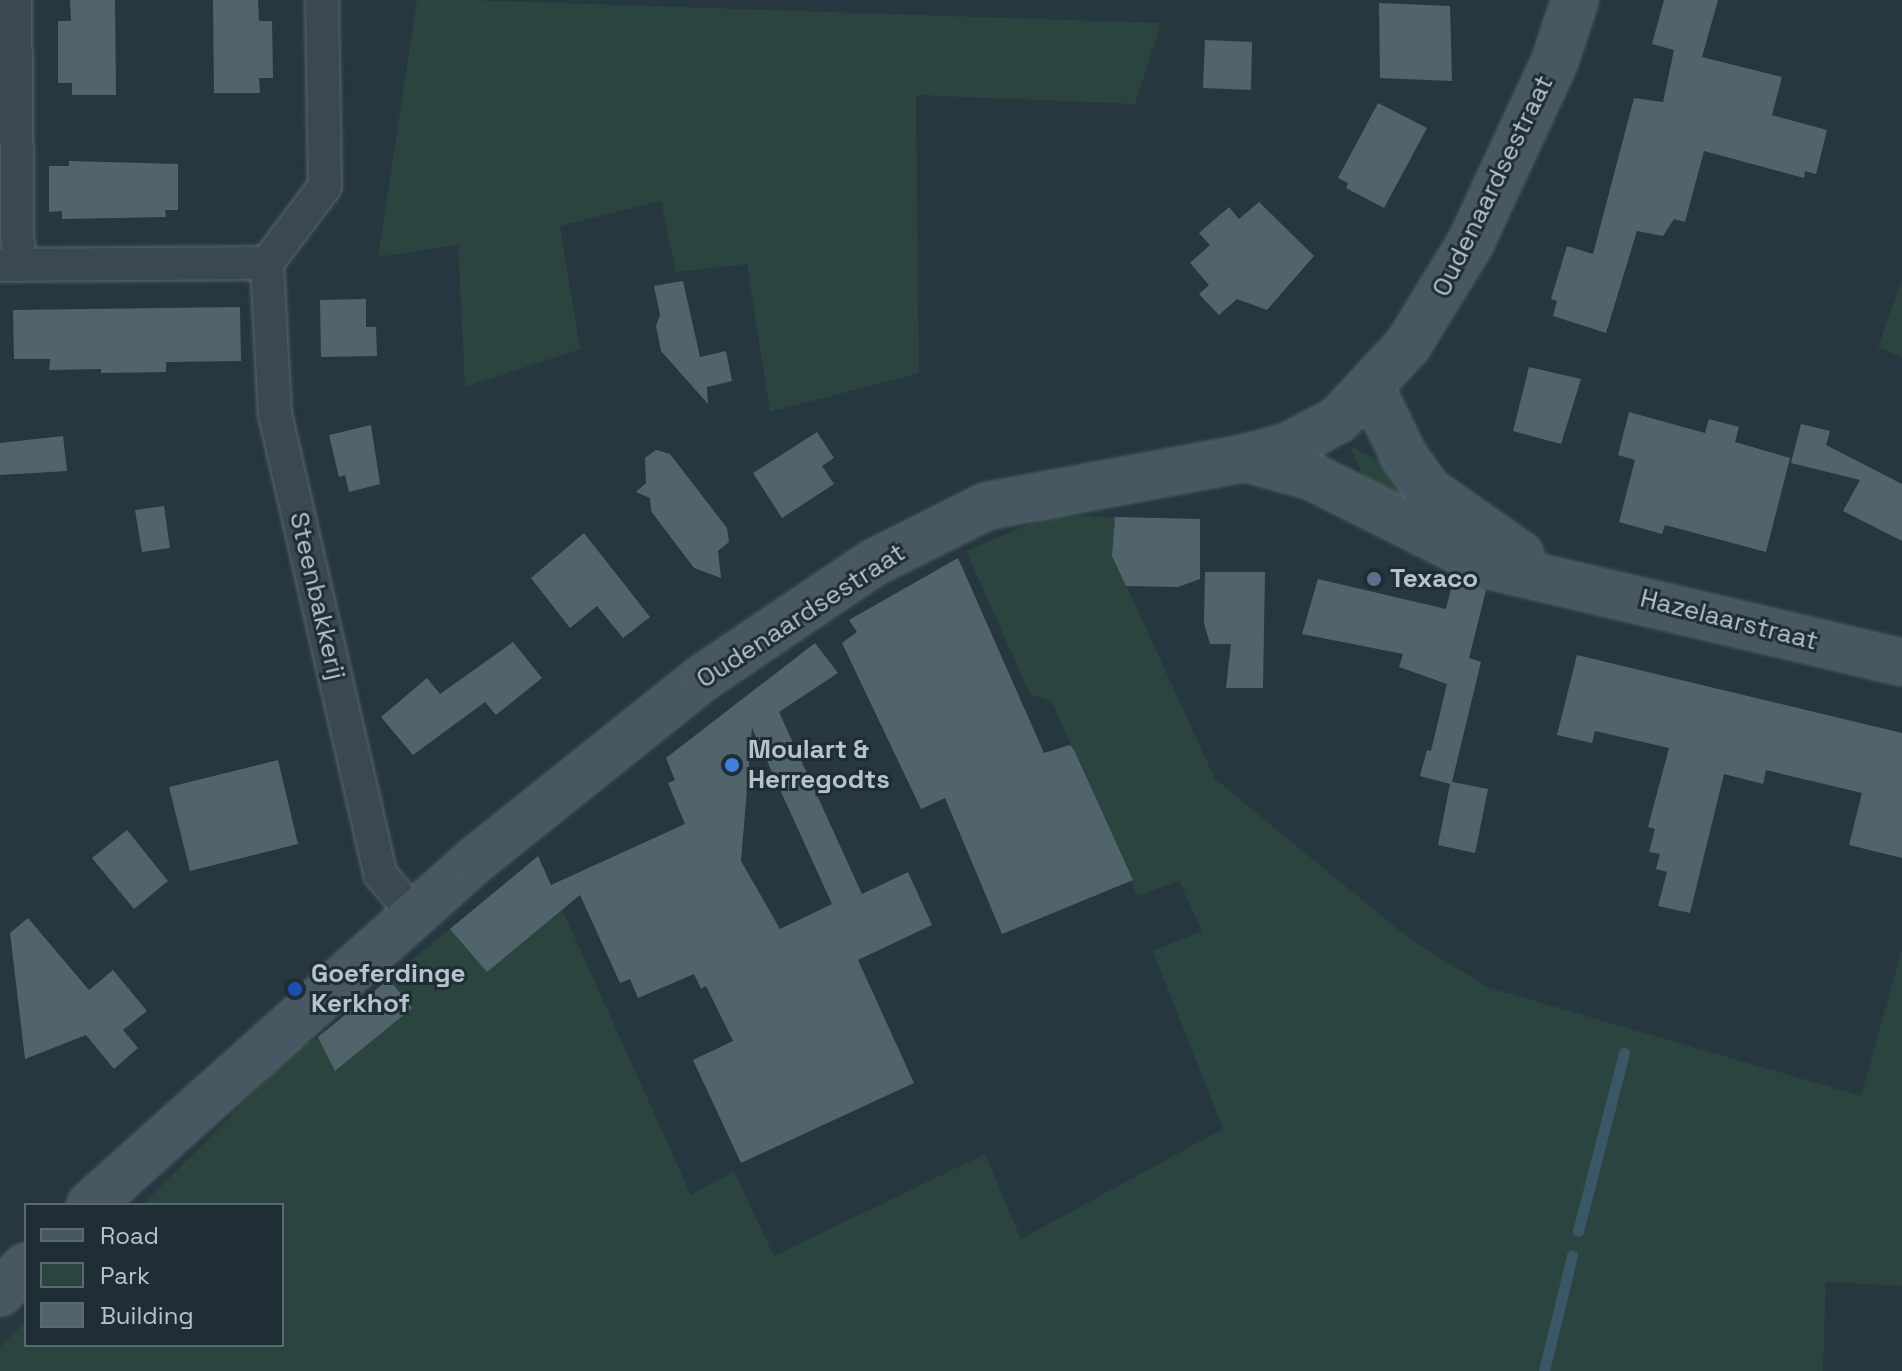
<!DOCTYPE html>
<style>
body{margin:0}
#map{position:relative;width:1902px;height:1371px;overflow:hidden;background:#26373f;font-family:"Space Grotesk",sans-serif}
div>[style]{position:absolute}
.green>*{inset:0;background:#2b443f}
.stream>*{height:11px;margin:-5.5px;padding:0 5.5px;transform-origin:5.5px;border-radius:5.5px;background:#3a5766}
.building>*{inset:0;background:#51646c}
.roads{filter:drop-shadow(0 0 2px #58666d) drop-shadow(0 0 2px #58666d)}
.street>*{height:32px;margin:-16px;padding:0 16px;transform-origin:16px;border-radius:16px;background:#3a484f}
.secondary>*{height:44px;margin:-22px;padding:0 22px;transform-origin:22px;border-radius:22px;background:#485862}
.dots>*{width:22px;height:22px;translate:-50% -50%;box-sizing:border-box;border:4px solid #1f2d35;border-radius:50%}
span{translate:-50% -50%;white-space:nowrap;text-align:center;line-height:1.15;-webkit-text-stroke:6px #1f2d35;paint-order:stroke}
.street-label{font-size:26px;color:#b6c3ca}
.poi-label{font-size:26px;color:#b6c3ca;font-weight:700}
.left{translate:0 -50%;text-align:left}
.legend{position:absolute;left:24px;top:1203px;width:260px;height:144px;box-sizing:border-box;background:#1f2d35;border:2px solid #5b6971;margin:0;padding:10px 14px;list-style:none;font-size:24px;color:#b6c3ca}
.legend li{display:flex;align-items:center;gap:16px;height:40px}
.legend b{width:40px;border:2px solid #5b6971}
</style>
<div id="map">
<div class="green">
<i style="clip-path:polygon(417px 0,474px 0,1161px 23px,1135px 104px,916px 95px,919px 373px,770px 412px,747px 264px,676px 272px,661px 201px,560px 226px,580px 349px,465px 387px,458px 245px,378px 257px)"></i>
<i style="clip-path:polygon(1902px 279px,1902px 357px,1878px 347px)"></i>
<i style="clip-path:polygon(1350px 446px,1396px 469px,1446px 517px,1366px 483px)"></i>
<i style="clip-path:polygon(1053px 514px,1115px 517px,1113px 556px,1215px 779px,1410px 939px,1487px 987px,1861px 1096px,1902px 949px,1902px 1286px,1826px 1282px,1823px 1371px,0 1371px,0 1347px,26px 1321px,26px 1345px,282px 1345px,282px 1205px,142px 1205px,297px 1049px,319px 1037px,538px 856px,691px 1195px,734px 1171px,774px 1256px,985px 1154px,1021px 1239px,1223px 1129px,1153px 951px,1202px 931px,1179px 881px,1137px 896px,1052px 702px,1030px 694px,966px 551px)"></i>
</div>
<div class="stream">
<i style="left:1578px;top:1231px;width:184px;rotate:-75.5deg"></i>
<i style="left:1544px;top:1371px;width:119px;rotate:-76.4deg"></i>
</div>
<div class="building">
<i style="clip-path:polygon(70px 0,115px 0,116px 95px,72px 95px,72px 83px,58px 83px,58px 21px,71px 21px)"></i>
<i style="clip-path:polygon(213px 0,258px 0,259px 21px,272px 21px,273px 78px,259px 78px,260px 93px,214px 93px)"></i>
<i style="clip-path:polygon(1664px 0,1718px 0,1702px 57px,1782px 77px,1772px 115px,1827px 130px,1816px 174px,1805px 171px,1804px 178px,1704px 151px,1685px 222px,1674px 219px,1663px 236px,1637px 231px,1606px 333px,1553px 316px,1557px 301px,1551px 299px,1567px 246px,1593px 254px,1634px 98px,1663px 102px,1674px 50px,1652px 44px)"></i>
<i style="clip-path:polygon(1379px 3px,1450px 6px,1452px 81px,1380px 78px)"></i>
<i style="clip-path:polygon(1205px 40px,1252px 42px,1251px 90px,1203px 88px)"></i>
<i style="clip-path:polygon(1378px 103px,1427px 128px,1384px 208px,1346px 188px,1348px 183px,1338px 178px)"></i>
<i style="clip-path:polygon(69px 161px,178px 164px,178px 210px,165px 210px,166px 217px,62px 219px,62px 211px,49px 212px,49px 166px,69px 166px)"></i>
<i style="clip-path:polygon(1259px 202px,1314px 256px,1267px 310px,1237px 299px,1219px 315px,1199px 294px,1209px 285px,1190px 263px,1210px 245px,1199px 233px,1229px 207px,1239px 219px)"></i>
<i style="clip-path:polygon(683px 281px,700px 357px,726px 351px,732px 381px,707px 387px,708px 404px,661px 351px,656px 326px,660px 315px,654px 286px)"></i>
<i style="clip-path:polygon(366px 299px,366px 327px,376px 327px,377px 356px,321px 357px,320px 300px)"></i>
<i style="clip-path:polygon(240px 307px,241px 361px,166px 362px,166px 372px,101px 373px,101px 369px,49px 370px,50px 359px,14px 359px,13px 310px)"></i>
<i style="clip-path:polygon(1529px 367px,1581px 379px,1561px 444px,1513px 431px)"></i>
<i style="clip-path:polygon(1629px 412px,1705px 433px,1709px 419px,1739px 427px,1735px 442px,1790px 458px,1766px 552px,1665px 525px,1662px 534px,1619px 522px,1635px 460px,1618px 455px)"></i>
<i style="clip-path:polygon(1801px 424px,1830px 431px,1826px 445px,1902px 484px,1902px 541px,1843px 511px,1860px 480px,1791px 463px)"></i>
<i style="clip-path:polygon(371px 425px,380px 484px,349px 492px,345px 475px,339px 477px,329px 435px)"></i>
<i style="clip-path:polygon(817px 432px,834px 458px,822px 466px,834px 484px,782px 518px,753px 473px)"></i>
<i style="clip-path:polygon(63px 436px,67px 471px,0 475px,0 443px)"></i>
<i style="clip-path:polygon(656px 450px,670px 454px,727px 528px,729px 542px,718px 551px,721px 578px,694px 568px,651px 511px,650px 498px,636px 492px,646px 483px,645px 458px)"></i>
<i style="clip-path:polygon(164px 506px,170px 548px,142px 552px,135px 510px)"></i>
<i style="clip-path:polygon(1115px 517px,1200px 519px,1200px 579px,1178px 587px,1126px 586px,1112px 556px)"></i>
<i style="clip-path:polygon(584px 533px,650px 617px,623px 638px,597px 606px,570px 628px,531px 578px)"></i>
<i style="clip-path:polygon(958px 558px,1044px 753px,1070px 745px,1074px 750px,1133px 880px,1002px 934px,945px 798px,921px 809px,842px 643px,857px 632px,849px 620px)"></i>
<i style="clip-path:polygon(1205px 572px,1265px 572px,1263px 688px,1226px 688px,1231px 644px,1210px 644px,1204px 623px)"></i>
<i style="clip-path:polygon(1454px 576px,1486px 590px,1469px 658px,1481px 662px,1452px 782px,1488px 789px,1475px 853px,1438px 845px,1450px 784px,1420px 776px,1427px 750px,1431px 751px,1447px 684px,1399px 667px,1403px 654px,1302px 634px,1318px 579px,1446px 609px)"></i>
<i style="clip-path:polygon(513px 642px,542px 678px,496px 715px,485px 702px,413px 755px,381px 717px,427px 678px,440px 694px)"></i>
<i style="clip-path:polygon(evenodd,815px 643px,838px 673px,779px 712px,862px 894px,908px 872px,932px 925px,858px 960px,914px 1083px,741px 1163px,693px 1060px,733px 1041px,706px 986px,701px 989px,694px 974px,638px 998px,630px 979px,620px 983px,580px 895px,487px 972px,450px 929px,538px 856px,551px 885px,685px 824px,668px 783px,675px 780px,666px 758px,815px 643px,752px 728px,832px 904px,780px 929px,741px 861px,752px 728px)"></i>
<i style="clip-path:polygon(1577px 655px,1902px 733px,1902px 858px,1849px 845px,1862px 793px,1766px 770px,1763px 784px,1724px 774px,1690px 913px,1658px 906px,1667px 872px,1656px 869px,1660px 854px,1649px 852px,1655px 829px,1648px 827px,1669px 748px,1595px 731px,1592px 743px,1557px 735px)"></i>
<i style="clip-path:polygon(278px 760px,298px 844px,190px 871px,169px 787px)"></i>
<i style="clip-path:polygon(127px 830px,168px 881px,134px 909px,92px 858px)"></i>
<i style="clip-path:polygon(28px 918px,89px 990px,113px 970px,147px 1011px,123px 1030px,138px 1048px,114px 1069px,86px 1035px,25px 1059px,10px 933px)"></i>
<i style="clip-path:polygon(389px 979px,412px 1008px,335px 1071px,318px 1037px)"></i>
</div>
<div class="roads">
<div class="street">
<i style="left:15px;top:0;width:265px;rotate:89.4deg"></i>
<i style="left:322px;top:0;width:186px;rotate:89.1deg"></i>
<i style="left:325px;top:186px;width:96px;rotate:127deg"></i>
<i style="left:267px;top:263px;width:151px;rotate:87deg"></i>
<i style="left:275px;top:414px;width:472px;rotate:77.1deg"></i>
<i style="left:380px;top:874px;width:52px;rotate:49.6deg"></i>
<i style="left:0;top:265px;width:267px;rotate:-0.4deg"></i>
</div>
<div class="secondary">
<i style="left:1371px;top:388px;width:76px;rotate:64.1deg"></i>
<i style="left:1404px;top:456px;width:42px;rotate:54.8deg"></i>
<i style="left:1428px;top:490px;width:113px;rotate:35deg"></i>
<i style="left:1245px;top:458px;width:71px;rotate:15.6deg"></i>
<i style="left:1313px;top:477px;width:195px;rotate:26.8deg"></i>
<i style="left:1487px;top:565px;width:426px;rotate:13.2deg"></i>
<i style="left:90px;top:1205px;width:516px;rotate:-41.86deg"></i>
<i style="left:474px;top:861px;width:295px;rotate:-38.7deg"></i>
<i style="left:704px;top:677px;width:204px;rotate:-34deg"></i>
<i style="left:873px;top:563px;width:127px;rotate:-26.6deg"></i>
<i style="left:987px;top:506px;width:262px;rotate:-10.5deg"></i>
<i style="left:1245px;top:458px;width:46px;rotate:-15.3deg"></i>
<i style="left:1289px;top:446px;width:55px;rotate:-28deg"></i>
<i style="left:1338px;top:420px;width:103px;rotate:-47deg"></i>
<i style="left:1408px;top:345px;width:119px;rotate:-58.5deg"></i>
<i style="left:1470px;top:244px;width:202px;rotate:-65.1deg"></i>
<i style="left:1555px;top:61px;width:64px;rotate:-71.8deg"></i>
<i style="left:0;top:1293px;width:37px;rotate:-46deg"></i>
</div>
</div>
<div class="dots">
<i style="left:1374px;top:579px;background:#5c6f8a"></i>
<i style="left:732px;top:765px;background:#3f7fe0"></i>
<i style="left:295px;top:989px;background:#1a4fb4"></i>
</div>
<div class="street-label">
<span style="left:1493px;top:186px;rotate:-64deg">Oudenaardsestraat</span>
<span style="left:317px;top:596px;rotate:77deg">Steenbakkerij</span>
<span style="left:801px;top:616px;rotate:-33deg">Oudenaardsestraat</span>
<span style="left:1729px;top:620px;rotate:14deg">Hazelaarstraat</span>
</div>
<div class="poi-label">
<span class="left" style="left:1390px;top:579px">Texaco</span>
<span class="left" style="left:748px;top:765px">Moulart &amp;<br>Herregodts</span>
<span class="left" style="left:311px;top:989px">Goeferdinge<br>Kerkhof</span>
</div>
<ul class="legend">
<li><b style="height:10px;background:#485862"></b>Road</li>
<li><b style="height:22px;background:#2b443f"></b>Park</li>
<li><b style="height:22px;background:#51646c"></b>Building</li>
</ul>
</div>
